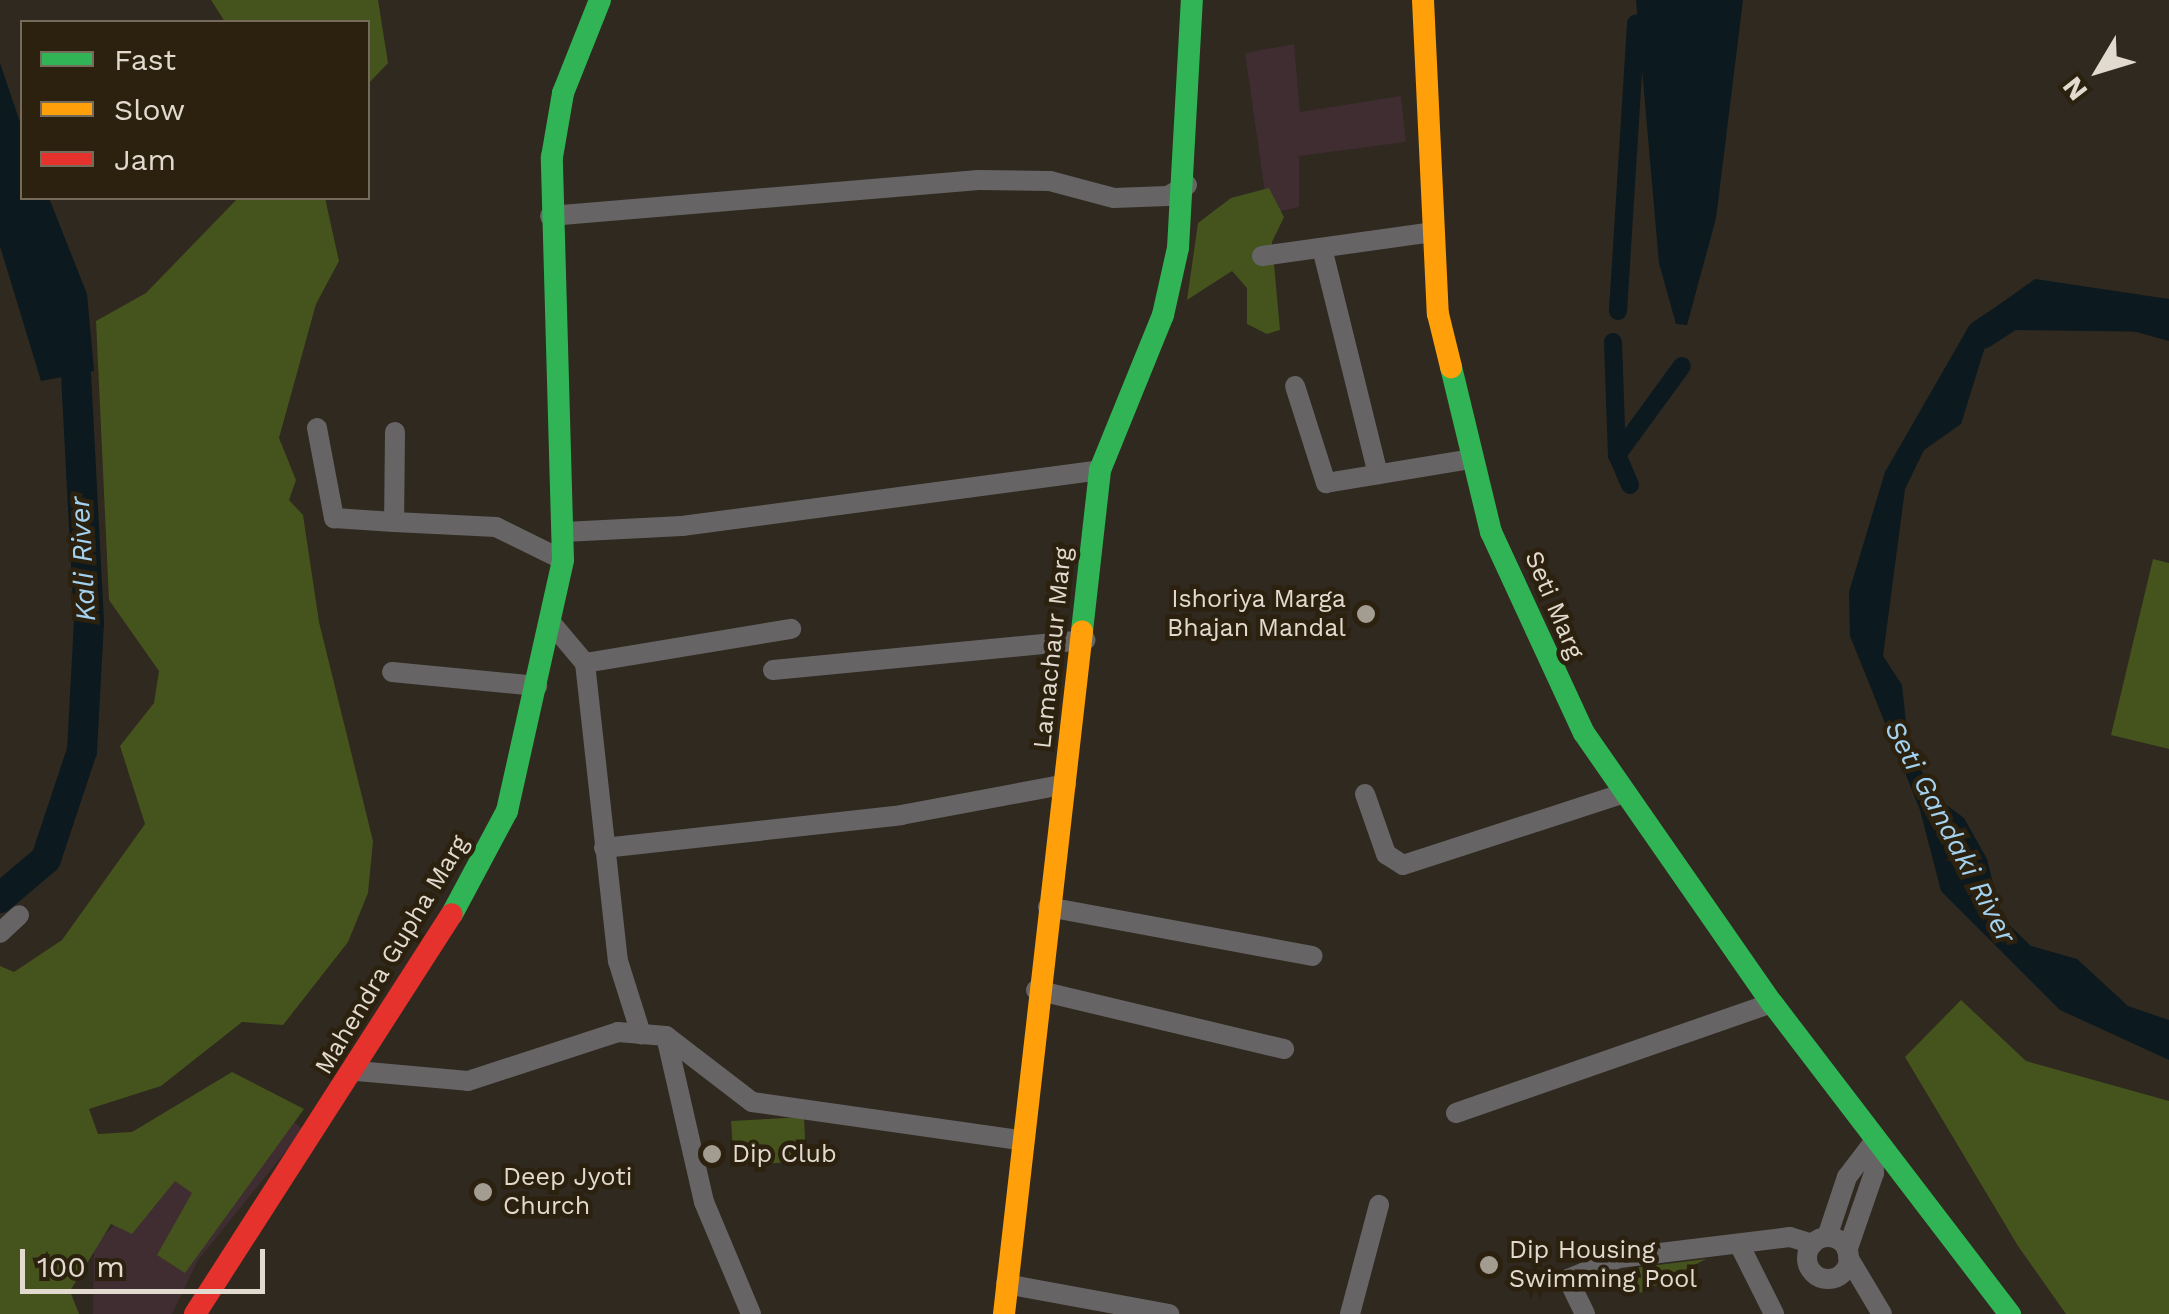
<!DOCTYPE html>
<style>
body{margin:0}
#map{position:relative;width:2169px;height:1314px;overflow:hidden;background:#2f291f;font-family:"Work Sans",sans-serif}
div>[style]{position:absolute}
.education>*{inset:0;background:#3f2d31}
.green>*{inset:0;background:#45531d}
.water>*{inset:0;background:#0c191f}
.canal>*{height:18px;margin:-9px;padding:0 9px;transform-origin:9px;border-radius:9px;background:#0c191f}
.river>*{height:30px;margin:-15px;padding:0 15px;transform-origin:15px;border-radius:15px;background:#0c191f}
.street>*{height:20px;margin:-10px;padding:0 10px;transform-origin:10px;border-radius:10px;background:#666465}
.street>.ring{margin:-10px;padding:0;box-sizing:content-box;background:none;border:20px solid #666465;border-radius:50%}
.fast>*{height:22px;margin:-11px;padding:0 11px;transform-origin:11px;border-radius:11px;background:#30b455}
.slow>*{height:22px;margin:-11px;padding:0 11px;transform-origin:11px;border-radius:11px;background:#ff9f0a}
.jam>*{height:22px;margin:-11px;padding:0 11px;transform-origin:11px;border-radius:11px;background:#e5322d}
.dots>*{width:28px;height:28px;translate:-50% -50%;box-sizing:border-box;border:5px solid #2c210e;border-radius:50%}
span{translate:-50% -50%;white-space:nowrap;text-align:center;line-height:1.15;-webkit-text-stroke:9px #2c210e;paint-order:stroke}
.poi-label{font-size:25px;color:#e2dacf}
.right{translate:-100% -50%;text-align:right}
.left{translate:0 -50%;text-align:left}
.street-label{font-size:25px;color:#e2dacf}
.water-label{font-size:28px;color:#a3d2f0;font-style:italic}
.legend{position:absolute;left:20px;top:20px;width:350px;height:180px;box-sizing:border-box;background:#2c210e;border:2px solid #756b5b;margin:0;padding:12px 18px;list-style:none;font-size:30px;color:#e2dacf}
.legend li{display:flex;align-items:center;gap:20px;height:50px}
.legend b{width:50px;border:2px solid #756b5b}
.north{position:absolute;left:2049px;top:20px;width:100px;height:100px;-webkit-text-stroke:8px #2c210e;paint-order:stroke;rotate:232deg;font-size:28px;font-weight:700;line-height:40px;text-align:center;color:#e2dacf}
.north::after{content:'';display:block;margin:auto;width:35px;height:45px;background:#e2dacf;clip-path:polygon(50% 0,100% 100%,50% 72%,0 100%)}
.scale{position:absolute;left:20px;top:1249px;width:245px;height:45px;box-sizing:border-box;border:5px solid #e2dacf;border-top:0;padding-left:12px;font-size:30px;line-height:35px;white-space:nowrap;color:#e2dacf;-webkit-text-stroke:8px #2c210e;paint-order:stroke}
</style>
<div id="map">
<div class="education">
<i style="clip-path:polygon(1294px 44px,1300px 112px,1401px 96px,1406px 142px,1299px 156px,1299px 207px,1268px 214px,1245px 53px)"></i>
<i style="clip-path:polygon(256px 1086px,303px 1130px,198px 1260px,172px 1314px,93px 1314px,94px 1245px)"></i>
</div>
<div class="green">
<i style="clip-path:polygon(211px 0,378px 0,388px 63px,368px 84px,368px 22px,225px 22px)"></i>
<i style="clip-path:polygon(1269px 188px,1284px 217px,1272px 242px,1280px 330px,1267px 334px,1247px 324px,1247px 288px,1232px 271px,1187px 300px,1198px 223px,1231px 198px)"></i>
<i style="clip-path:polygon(238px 198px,325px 198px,339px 261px,316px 304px,279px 438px,296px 480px,289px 500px,303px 515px,319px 622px,373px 841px,368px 893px,348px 942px,283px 1025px,242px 1022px,161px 1086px,89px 1109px,98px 1134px,132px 1132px,232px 1072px,304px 1109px,185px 1273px,157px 1255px,192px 1193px,175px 1181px,132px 1234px,111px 1224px,70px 1291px,79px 1314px,0 1314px,0 966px,14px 972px,62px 940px,145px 824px,120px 746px,154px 703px,159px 671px,109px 600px,96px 321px,146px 293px)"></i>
<i style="clip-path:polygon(2153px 559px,2169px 563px,2169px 749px,2111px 735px)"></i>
<i style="clip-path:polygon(1961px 1000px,2026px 1061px,2169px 1101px,2169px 1314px,2066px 1314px,2018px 1246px,1905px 1057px)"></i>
<i style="clip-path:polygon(804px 1117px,806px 1161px,734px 1166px,731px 1121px)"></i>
<i style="clip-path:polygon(1706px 1259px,1640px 1293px,1631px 1272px,1633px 1268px)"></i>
</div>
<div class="water">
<i style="clip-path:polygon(1636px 0,1743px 0,1716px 218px,1687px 325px,1676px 324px,1659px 263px)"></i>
<i style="clip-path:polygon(0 63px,22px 128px,22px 198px,49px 198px,87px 294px,94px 371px,41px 381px,0 246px)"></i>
<i style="clip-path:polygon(2035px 279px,2169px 299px,2169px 341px,2045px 307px,1989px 334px,1961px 424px,1924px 450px,1905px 489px,1883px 656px,1902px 685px,1908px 742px,1933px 795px,1964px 818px,1987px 859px,2001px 917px,2031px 946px,2077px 959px,2128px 1006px,2169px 1020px,2169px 1060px,2060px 1010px,1941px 891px,1920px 810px,1850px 636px,1849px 592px,1885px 472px,1969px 326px)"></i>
</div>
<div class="canal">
<i style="left:1618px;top:311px;width:288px;rotate:-86.4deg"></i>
<i style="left:1613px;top:342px;width:113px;rotate:88deg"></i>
<i style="left:1630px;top:485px;width:33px;rotate:-113deg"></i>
<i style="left:1617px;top:455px;width:110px;rotate:-53.9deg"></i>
</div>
<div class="river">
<i style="left:1982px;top:334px;width:35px;rotate:-33deg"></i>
<i style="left:2011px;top:315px;width:158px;rotate:0.7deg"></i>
<i style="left:0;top:898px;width:60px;rotate:-40.3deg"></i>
<i style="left:46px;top:859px;width:114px;rotate:-71.6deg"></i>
<i style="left:82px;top:751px;width:129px;rotate:-86.9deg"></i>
<i style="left:89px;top:622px;width:287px;rotate:-93deg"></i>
</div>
<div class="street">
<i style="left:550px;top:216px;width:430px;rotate:-4.8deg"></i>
<i style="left:978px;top:180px;width:72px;rotate:0.8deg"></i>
<i style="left:1050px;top:181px;width:66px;rotate:14.9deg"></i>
<i style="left:1114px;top:198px;width:54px;rotate:-2.1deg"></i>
<i style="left:1168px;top:196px;width:22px;rotate:-30deg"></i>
<i style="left:1323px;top:252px;width:229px;rotate:76.1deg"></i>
<i style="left:1262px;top:256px;width:172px;rotate:-8deg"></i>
<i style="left:1295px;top:386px;width:102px;rotate:72.3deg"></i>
<i style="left:1326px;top:483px;width:147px;rotate:-9.4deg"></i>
<i style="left:317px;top:428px;width:92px;rotate:79.3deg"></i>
<i style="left:334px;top:518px;width:60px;rotate:3.8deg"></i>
<i style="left:395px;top:432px;width:90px;rotate:90.6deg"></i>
<i style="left:394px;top:522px;width:102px;rotate:2.8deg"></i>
<i style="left:496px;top:527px;width:75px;rotate:26.2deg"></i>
<i style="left:564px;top:532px;width:118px;rotate:-2.9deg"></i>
<i style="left:682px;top:526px;width:422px;rotate:-7.6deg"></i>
<i style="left:552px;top:624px;width:51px;rotate:49.8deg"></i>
<i style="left:585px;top:663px;width:300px;rotate:83.7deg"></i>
<i style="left:618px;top:961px;width:77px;rotate:72.5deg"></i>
<i style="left:585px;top:663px;width:209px;rotate:-9.4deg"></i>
<i style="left:773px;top:670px;width:314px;rotate:-5.5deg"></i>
<i style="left:392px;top:672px;width:146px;rotate:5.5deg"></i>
<i style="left:1365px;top:794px;width:64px;rotate:70.7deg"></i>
<i style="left:1386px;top:854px;width:20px;rotate:33deg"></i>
<i style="left:1403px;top:865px;width:233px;rotate:-18deg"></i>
<i style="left:604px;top:848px;width:299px;rotate:-6.3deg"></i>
<i style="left:901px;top:815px;width:168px;rotate:-10.6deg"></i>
<i style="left:1048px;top:907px;width:269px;rotate:10.5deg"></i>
<i style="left:0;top:933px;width:26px;rotate:-43deg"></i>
<i style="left:1036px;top:990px;width:255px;rotate:13.4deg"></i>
<i style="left:666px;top:1036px;width:170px;rotate:77.1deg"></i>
<i style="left:704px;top:1202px;width:121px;rotate:67.2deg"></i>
<i style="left:357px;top:1071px;width:111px;rotate:5.1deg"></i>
<i style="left:468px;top:1081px;width:158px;rotate:-18.1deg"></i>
<i style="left:618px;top:1032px;width:48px;rotate:4.8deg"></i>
<i style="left:666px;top:1036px;width:108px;rotate:37.5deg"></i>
<i style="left:752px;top:1102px;width:270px;rotate:8.1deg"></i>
<i style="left:1456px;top:1113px;width:335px;rotate:-19.2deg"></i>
<i style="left:1827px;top:1237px;width:63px;rotate:-71.6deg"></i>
<i style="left:1847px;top:1177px;width:43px;rotate:-52.6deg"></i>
<i class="ring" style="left:1807px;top:1237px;width:22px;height:22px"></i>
<i style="left:1740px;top:1246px;width:76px;rotate:63.4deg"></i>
<i style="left:1847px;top:1251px;width:83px;rotate:-70.9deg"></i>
<i style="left:1874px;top:1173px;width:30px;rotate:-92deg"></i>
<i style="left:1848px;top:1257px;width:66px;rotate:59.2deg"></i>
<i style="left:1006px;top:1284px;width:166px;rotate:10.4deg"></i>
<i style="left:1350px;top:1314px;width:113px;rotate:-75.1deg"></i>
<i style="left:1585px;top:1314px;width:39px;rotate:-116deg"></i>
<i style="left:1568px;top:1279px;width:55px;rotate:-22.4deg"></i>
<i style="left:1619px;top:1258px;width:172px;rotate:-7deg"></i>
<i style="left:1790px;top:1237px;width:24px;rotate:17deg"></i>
</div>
<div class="fast">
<i style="left:1451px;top:367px;width:170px;rotate:76.4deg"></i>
<i style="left:1491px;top:532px;width:221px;rotate:65.2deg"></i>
<i style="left:1584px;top:733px;width:329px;rotate:55.2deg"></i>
<i style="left:1772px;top:1003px;width:392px;rotate:52.6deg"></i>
<i style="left:1082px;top:631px;width:162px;rotate:-83.6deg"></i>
<i style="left:1100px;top:470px;width:167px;rotate:-67.9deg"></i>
<i style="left:1163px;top:315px;width:69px;rotate:-77.4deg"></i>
<i style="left:1178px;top:248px;width:248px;rotate:-86.8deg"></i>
<i style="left:452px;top:914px;width:117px;rotate:-61.9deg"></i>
<i style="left:507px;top:811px;width:257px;rotate:-77.4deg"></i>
<i style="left:563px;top:560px;width:403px;rotate:-91.6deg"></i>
<i style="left:552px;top:157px;width:65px;rotate:-80.2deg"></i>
<i style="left:563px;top:93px;width:100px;rotate:-68.3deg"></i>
</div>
<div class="slow">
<i style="left:1423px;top:0;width:314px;rotate:87.3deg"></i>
<i style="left:1438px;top:314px;width:55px;rotate:76.2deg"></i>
<i style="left:1004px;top:1314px;width:687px;rotate:-83.48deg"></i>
</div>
<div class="jam">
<i style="left:195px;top:1314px;width:475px;rotate:-57.3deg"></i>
</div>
<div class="dots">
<i style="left:1366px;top:614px;background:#a39c91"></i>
<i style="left:712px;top:1154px;background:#a39c91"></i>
<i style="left:483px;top:1192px;background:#a39c91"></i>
<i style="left:1489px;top:1265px;background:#a39c91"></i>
</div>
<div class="poi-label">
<span class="right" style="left:1346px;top:614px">Ishoriya Marga<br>Bhajan Mandal</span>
<span class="left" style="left:732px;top:1154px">Dip Club</span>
<span class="left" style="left:503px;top:1192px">Deep Jyoti<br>Church</span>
<span class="left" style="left:1509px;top:1265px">Dip Housing<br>Swimming Pool</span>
</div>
<div class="street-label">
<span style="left:1554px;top:605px;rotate:67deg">Seti Marg</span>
<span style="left:1053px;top:648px;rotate:-84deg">Lamachaur Marg</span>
<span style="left:392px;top:955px;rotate:-59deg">Mahendra Gupha Marg</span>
</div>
<div class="water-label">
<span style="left:83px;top:559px;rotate:-93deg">Kali River</span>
<span style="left:1950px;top:832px;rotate:62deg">Seti Gandaki River</span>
</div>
<ul class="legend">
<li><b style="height:12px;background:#30b455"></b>Fast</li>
<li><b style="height:12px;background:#ff9f0a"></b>Slow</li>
<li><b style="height:12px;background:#e5322d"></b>Jam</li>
</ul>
<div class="north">N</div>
<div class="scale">100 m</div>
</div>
